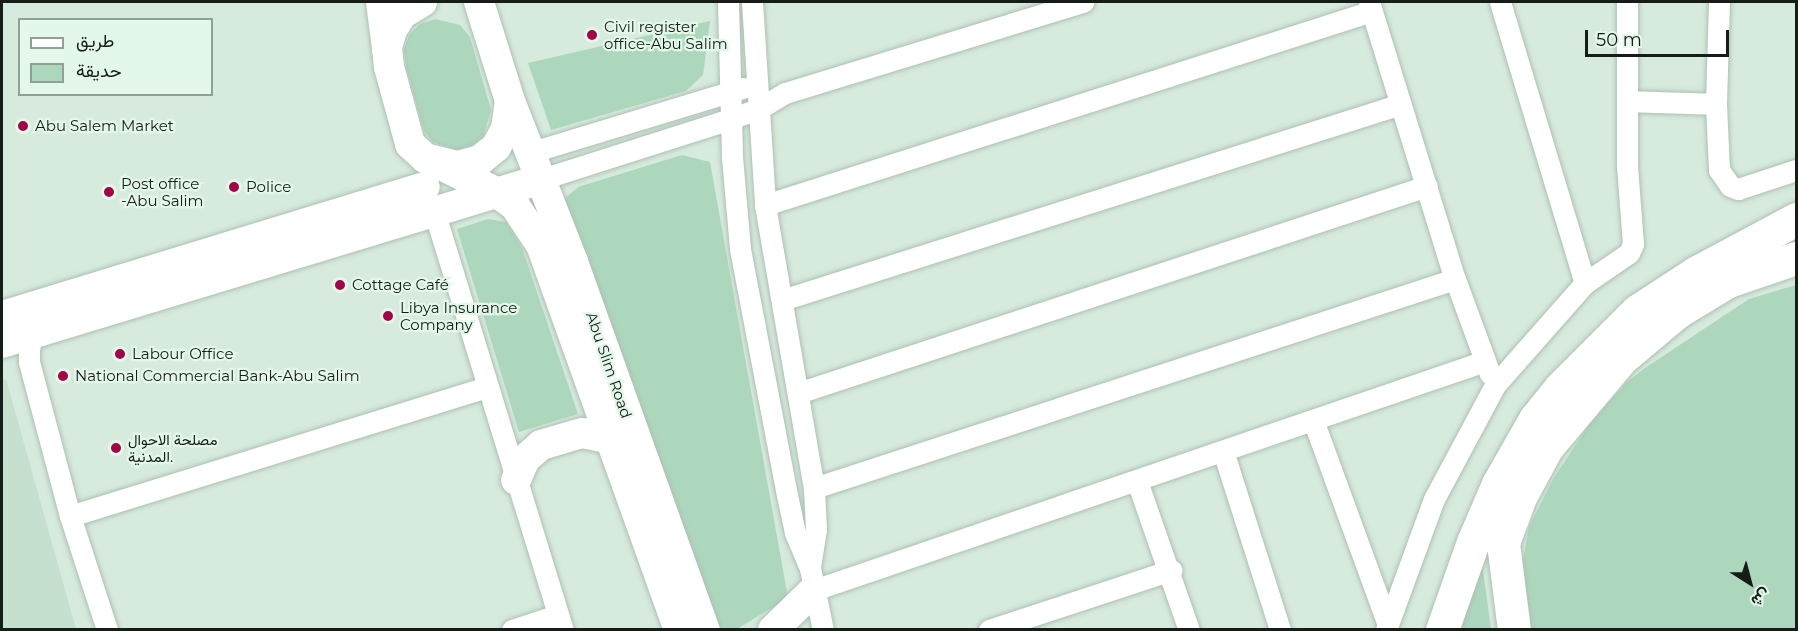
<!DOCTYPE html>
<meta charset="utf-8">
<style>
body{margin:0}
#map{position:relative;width:1798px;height:631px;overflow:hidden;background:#d6eadd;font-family:Montserrat,Vazirmatn,sans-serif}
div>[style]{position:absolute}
.built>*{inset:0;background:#c5e0cf}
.green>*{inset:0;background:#add7bc}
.roads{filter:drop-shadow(0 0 2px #adc0b3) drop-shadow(0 0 2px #adc0b3)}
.street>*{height:21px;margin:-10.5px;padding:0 10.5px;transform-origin:10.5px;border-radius:10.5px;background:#fff}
.secondary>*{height:30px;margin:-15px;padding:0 15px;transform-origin:15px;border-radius:15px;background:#fff}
.highway>*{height:33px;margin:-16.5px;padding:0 16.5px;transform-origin:16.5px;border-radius:16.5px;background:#fff}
.dots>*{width:16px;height:16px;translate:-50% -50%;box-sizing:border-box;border:3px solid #e3f7ea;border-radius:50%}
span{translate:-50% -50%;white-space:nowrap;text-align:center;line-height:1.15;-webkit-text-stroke:4.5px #e3f7ea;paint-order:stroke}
.poi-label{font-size:15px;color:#161d19}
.left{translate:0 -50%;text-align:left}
.street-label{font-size:15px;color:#161d19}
.frame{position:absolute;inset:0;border:3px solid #161d19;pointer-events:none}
.legend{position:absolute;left:18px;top:18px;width:195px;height:78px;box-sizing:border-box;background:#e3f7ea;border:2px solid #91a096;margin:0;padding:8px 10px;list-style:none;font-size:18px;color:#161d19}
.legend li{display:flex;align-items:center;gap:12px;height:30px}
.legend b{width:30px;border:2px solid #91a096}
.north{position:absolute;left:1720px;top:553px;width:60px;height:60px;-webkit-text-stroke:4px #e3f7ea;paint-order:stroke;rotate:144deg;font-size:16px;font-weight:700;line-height:24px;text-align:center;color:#161d19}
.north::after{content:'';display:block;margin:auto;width:21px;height:27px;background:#161d19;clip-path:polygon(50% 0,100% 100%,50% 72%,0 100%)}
.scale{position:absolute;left:1585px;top:30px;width:144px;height:27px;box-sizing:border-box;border:3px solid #161d19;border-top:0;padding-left:8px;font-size:18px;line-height:21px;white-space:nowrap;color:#161d19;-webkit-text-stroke:4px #e3f7ea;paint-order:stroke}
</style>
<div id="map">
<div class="built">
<i style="clip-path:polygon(6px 379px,76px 629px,2px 629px,2px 380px)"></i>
</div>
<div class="green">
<i style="clip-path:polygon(435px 19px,460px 25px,470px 37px,491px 110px,483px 137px,471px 146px,456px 150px,433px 142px,424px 131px,406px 67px,404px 50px,409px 35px,420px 24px)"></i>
<i style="clip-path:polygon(710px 21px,703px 75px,686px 91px,551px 130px,528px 63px)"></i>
<i style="clip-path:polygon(682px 155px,710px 162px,788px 598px,737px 629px,720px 629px,563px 200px,578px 187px)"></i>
<i style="clip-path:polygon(488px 219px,506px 222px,522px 248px,578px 414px,519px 432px,457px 229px)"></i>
<i style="clip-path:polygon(1796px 285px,1796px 629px,1529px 630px,1520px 577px,1529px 527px,1553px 479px,1589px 425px,1627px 382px,1645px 368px,1749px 299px)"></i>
<i style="clip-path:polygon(1480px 548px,1491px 629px,1461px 630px,1464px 611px)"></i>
</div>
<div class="roads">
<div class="street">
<i style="left:728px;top:2px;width:155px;rotate:88.5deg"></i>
<i style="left:732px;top:157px;width:92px;rotate:85deg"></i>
<i style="left:740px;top:249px;width:250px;rotate:79.2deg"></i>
<i style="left:787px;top:495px;width:39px;rotate:78deg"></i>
<i style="left:795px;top:533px;width:38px;rotate:67deg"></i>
<i style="left:810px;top:568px;width:63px;rotate:78.2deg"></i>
<i style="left:752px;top:2px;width:203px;rotate:86.3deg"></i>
<i style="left:765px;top:205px;width:287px;rotate:80.2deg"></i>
<i style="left:814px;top:488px;width:41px;rotate:87.2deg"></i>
<i style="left:816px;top:529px;width:39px;rotate:99deg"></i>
<i style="left:1369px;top:2px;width:290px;rotate:72.8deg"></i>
<i style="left:1455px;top:279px;width:101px;rotate:69.8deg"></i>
<i style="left:1500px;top:2px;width:294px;rotate:73.2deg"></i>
<i style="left:1719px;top:2px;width:102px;rotate:91.7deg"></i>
<i style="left:1716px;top:104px;width:66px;rotate:87.4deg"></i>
<i style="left:1719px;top:170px;width:19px;rotate:55deg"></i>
<i style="left:1730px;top:186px;width:9px;rotate:21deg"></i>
<i style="left:1738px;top:189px;width:61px;rotate:-18.1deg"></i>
<i style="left:1627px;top:101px;width:89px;rotate:1.9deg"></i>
<i style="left:532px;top:152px;width:220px;rotate:-16.9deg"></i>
<i style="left:542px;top:179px;width:201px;rotate:-17.7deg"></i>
<i style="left:733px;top:118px;width:29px;rotate:-20deg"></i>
<i style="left:760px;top:108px;width:29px;rotate:-31deg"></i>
<i style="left:785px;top:93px;width:312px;rotate:-17deg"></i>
<i style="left:765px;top:205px;width:637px;rotate:-17.72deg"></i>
<i style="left:434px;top:211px;width:438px;rotate:72.9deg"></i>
<i style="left:782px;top:300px;width:646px;rotate:-17.57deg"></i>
<i style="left:36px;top:324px;width:25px;rotate:106deg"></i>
<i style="left:29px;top:348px;width:14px;rotate:90deg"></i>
<i style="left:29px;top:362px;width:159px;rotate:75.1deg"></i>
<i style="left:70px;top:516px;width:120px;rotate:72deg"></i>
<i style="left:798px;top:393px;width:662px;rotate:-18.22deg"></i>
<i style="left:1313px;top:420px;width:218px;rotate:69.9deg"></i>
<i style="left:1223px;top:451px;width:188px;rotate:72.3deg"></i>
<i style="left:1137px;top:481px;width:158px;rotate:70.8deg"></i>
<i style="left:814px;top:488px;width:674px;rotate:-18.06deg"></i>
<i style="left:70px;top:516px;width:436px;rotate:-17.2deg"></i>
<i style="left:814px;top:590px;width:709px;rotate:-18.84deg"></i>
<i style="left:512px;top:630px;width:48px;rotate:-18.1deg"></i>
<i style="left:989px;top:630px;width:192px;rotate:-18.2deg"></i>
<i style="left:1386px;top:630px;width:140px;rotate:-69.9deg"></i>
<i style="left:1434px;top:499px;width:129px;rotate:-61.8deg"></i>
<i style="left:1495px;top:385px;width:136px;rotate:-48.6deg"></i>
<i style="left:1585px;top:283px;width:53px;rotate:-34.3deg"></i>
<i style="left:1629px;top:253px;width:10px;rotate:-66deg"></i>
<i style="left:1633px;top:244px;width:78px;rotate:-94.4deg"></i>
<i style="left:1627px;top:166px;width:164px;rotate:-90deg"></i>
</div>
<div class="secondary">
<i style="left:381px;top:2px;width:46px;rotate:82.6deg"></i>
<i style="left:422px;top:2px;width:23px;rotate:149deg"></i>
<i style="left:402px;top:14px;width:19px;rotate:122deg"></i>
<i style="left:392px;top:30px;width:19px;rotate:106deg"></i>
<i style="left:387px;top:48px;width:19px;rotate:84deg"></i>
<i style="left:389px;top:67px;width:80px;rotate:74.7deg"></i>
<i style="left:410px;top:144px;width:21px;rotate:43deg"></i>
<i style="left:425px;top:158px;width:34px;rotate:14deg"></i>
<i style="left:458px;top:166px;width:23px;rotate:-15deg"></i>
<i style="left:480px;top:160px;width:21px;rotate:-39deg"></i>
<i style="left:496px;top:147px;width:21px;rotate:-61deg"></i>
<i style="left:506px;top:129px;width:28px;rotate:-82deg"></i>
<i style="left:510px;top:101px;width:104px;rotate:-107.4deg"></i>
<i style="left:510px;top:101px;width:173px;rotate:68.6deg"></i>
<i style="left:573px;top:262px;width:391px;rotate:70.3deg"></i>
<i style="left:439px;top:164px;width:64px;rotate:26.2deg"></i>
<i style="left:496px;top:192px;width:24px;rotate:36deg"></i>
<i style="left:515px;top:206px;width:47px;rotate:56.3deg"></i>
<i style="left:541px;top:245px;width:409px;rotate:70.3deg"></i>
<i style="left:2px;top:316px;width:442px;rotate:-17deg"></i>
<i style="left:2px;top:343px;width:564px;rotate:-16.89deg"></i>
<i style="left:516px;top:480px;width:23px;rotate:-67deg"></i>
<i style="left:525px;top:459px;width:21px;rotate:-41deg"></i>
<i style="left:541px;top:445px;width:43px;rotate:-16.3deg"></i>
<i style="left:582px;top:433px;width:26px;rotate:11deg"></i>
<i style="left:773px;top:630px;width:57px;rotate:-44.3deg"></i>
</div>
<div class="highway">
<i style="left:1442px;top:630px;width:93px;rotate:-70.6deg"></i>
<i style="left:1473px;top:542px;width:63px;rotate:-66.7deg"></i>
<i style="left:1498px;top:484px;width:75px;rotate:-60.4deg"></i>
<i style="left:1535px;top:419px;width:40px;rotate:-51deg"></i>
<i style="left:1560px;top:388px;width:109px;rotate:-45deg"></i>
<i style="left:1637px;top:311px;width:69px;rotate:-33.2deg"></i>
<i style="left:1695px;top:273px;width:115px;rotate:-28.1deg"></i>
<i style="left:1514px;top:630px;width:88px;rotate:-97.2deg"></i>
<i style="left:1503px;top:543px;width:49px;rotate:-69.7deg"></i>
<i style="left:1520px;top:497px;width:57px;rotate:-61.6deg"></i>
<i style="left:1547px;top:447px;width:116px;rotate:-49.9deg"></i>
<i style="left:1622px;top:358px;width:72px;rotate:-39.9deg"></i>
<i style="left:1677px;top:312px;width:60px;rotate:-31.3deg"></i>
<i style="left:1728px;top:281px;width:72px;rotate:-18.7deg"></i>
</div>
</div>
<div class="dots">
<i style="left:592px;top:35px;background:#a10746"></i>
<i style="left:23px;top:126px;background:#a10746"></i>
<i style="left:234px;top:187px;background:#a10746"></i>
<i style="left:109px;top:192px;background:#a10746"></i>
<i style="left:340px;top:285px;background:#a10746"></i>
<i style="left:388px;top:316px;background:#a10746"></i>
<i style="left:120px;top:354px;background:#a10746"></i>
<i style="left:63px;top:376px;background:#a10746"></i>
<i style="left:116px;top:448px;background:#a10746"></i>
</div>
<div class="poi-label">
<span class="left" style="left:604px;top:35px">Civil register<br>office-Abu Salim</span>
<span class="left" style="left:35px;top:126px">Abu Salem Market</span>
<span class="left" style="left:121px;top:192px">Post office<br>-Abu Salim</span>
<span class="left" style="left:246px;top:187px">Police</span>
<span class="left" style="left:352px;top:285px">Cottage Café</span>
<span class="left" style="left:400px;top:316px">Libya Insurance<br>Company</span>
<span class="left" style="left:132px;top:354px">Labour Office</span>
<span class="left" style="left:75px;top:376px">National Commercial Bank-Abu Salim</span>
<span class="left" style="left:128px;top:448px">مصلحة الاحوال<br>المدنية.</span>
</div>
<div class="street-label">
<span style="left:609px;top:365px;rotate:71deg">Abu Slim Road</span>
</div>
<div class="frame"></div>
<ul class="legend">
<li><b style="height:8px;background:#fff"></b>طريق</li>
<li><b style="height:16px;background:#add7bc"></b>حديقة</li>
</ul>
<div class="north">ش</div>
<div class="scale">50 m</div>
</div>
